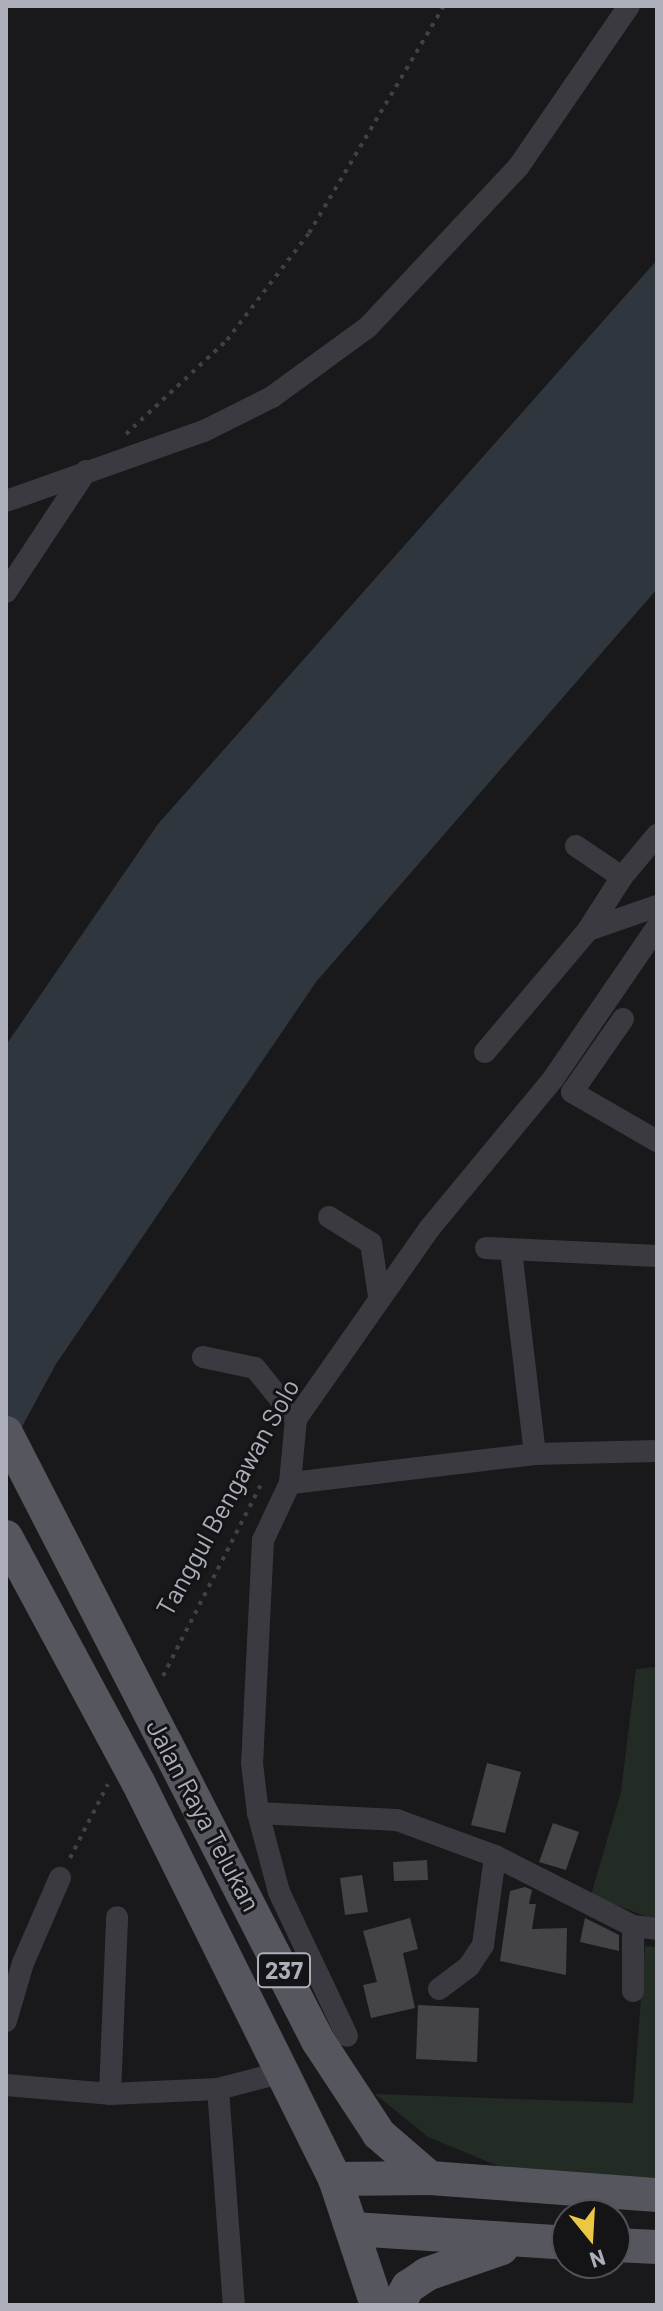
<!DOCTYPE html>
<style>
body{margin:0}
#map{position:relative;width:663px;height:2311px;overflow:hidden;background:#19191b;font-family:Barlow,sans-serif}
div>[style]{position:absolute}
.green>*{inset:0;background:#232b25}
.water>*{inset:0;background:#2f363e}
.building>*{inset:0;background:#434348}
.path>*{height:4px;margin-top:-2px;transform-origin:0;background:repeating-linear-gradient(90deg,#404147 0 4px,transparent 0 10px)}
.minor>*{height:22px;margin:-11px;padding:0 11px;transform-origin:11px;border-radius:11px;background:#3a3a40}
.primary>*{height:34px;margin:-17px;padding:0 17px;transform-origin:17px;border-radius:17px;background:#56575e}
.primary-bridge>*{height:34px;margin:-17px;padding:0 17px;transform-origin:17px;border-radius:17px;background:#56575e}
span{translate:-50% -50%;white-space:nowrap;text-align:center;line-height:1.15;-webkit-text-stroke:6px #141416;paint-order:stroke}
.shield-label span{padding:2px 6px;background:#141416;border:2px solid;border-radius:6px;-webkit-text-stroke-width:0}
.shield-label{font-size:24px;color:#acaeba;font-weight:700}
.street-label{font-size:26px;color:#acaeba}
.frame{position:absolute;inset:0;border:8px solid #acaeba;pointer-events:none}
.north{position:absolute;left:551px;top:2199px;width:80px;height:80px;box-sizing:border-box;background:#141416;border:2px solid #515258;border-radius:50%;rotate:162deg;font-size:22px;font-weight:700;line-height:32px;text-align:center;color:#acaeba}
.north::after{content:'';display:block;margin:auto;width:28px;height:36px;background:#eac841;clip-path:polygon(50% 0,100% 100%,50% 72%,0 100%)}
</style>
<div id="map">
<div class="green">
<i style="clip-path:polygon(657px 1667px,657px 1921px,591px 1895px,621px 1792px,636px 1669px)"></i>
<i style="clip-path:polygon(645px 1946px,657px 1947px,657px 2180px,517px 2174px,428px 2137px,375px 2094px,633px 2103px)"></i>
</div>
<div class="water">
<i style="clip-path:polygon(657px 260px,657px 589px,316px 982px,56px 1364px,6px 1456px,6px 1045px,158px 824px)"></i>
</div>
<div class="building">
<i style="clip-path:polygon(487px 1763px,521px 1772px,505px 1833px,471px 1825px)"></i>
<i style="clip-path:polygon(553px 1823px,579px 1832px,566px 1870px,539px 1862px)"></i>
<i style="clip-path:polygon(427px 1860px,428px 1880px,394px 1881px,393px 1862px)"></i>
<i style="clip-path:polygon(362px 1875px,368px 1912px,345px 1915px,340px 1878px)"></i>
<i style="clip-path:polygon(525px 1887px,532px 1890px,529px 1904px,536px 1904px,532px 1929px,567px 1928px,566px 1975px,500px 1961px,510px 1891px)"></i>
<i style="clip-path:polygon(410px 1918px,418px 1949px,403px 1953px,415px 2008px,371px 2018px,363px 1985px,377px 1982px,363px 1931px)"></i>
<i style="clip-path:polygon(585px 1918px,619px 1935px,619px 1951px,580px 1942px)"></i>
<i style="clip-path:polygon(418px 2005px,479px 2008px,477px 2062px,416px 2059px)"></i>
</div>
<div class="path">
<i style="left:126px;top:434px;width:138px;rotate:-42.9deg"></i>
<i style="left:227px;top:340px;width:135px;rotate:-52.5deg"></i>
<i style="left:309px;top:233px;width:264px;rotate:-59.3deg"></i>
<i style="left:163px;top:1676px;width:219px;rotate:-62.9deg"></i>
<i style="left:70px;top:1858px;width:83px;rotate:-62.8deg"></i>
</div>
<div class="minor">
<i style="left:6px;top:501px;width:210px;rotate:-19.5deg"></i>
<i style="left:204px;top:431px;width:76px;rotate:-26.6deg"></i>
<i style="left:272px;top:397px;width:119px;rotate:-36.1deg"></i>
<i style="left:368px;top:327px;width:221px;rotate:-46.8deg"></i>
<i style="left:519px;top:166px;width:194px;rotate:-55.5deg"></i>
<i style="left:6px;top:592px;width:145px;rotate:-56.5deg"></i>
<i style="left:576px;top:846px;width:55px;rotate:34deg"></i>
<i style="left:622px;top:877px;width:63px;rotate:122.7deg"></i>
<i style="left:622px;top:877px;width:55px;rotate:-50.2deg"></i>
<i style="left:623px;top:1019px;width:89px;rotate:124.9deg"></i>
<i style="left:572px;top:1092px;width:98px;rotate:30deg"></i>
<i style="left:485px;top:1052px;width:160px;rotate:-49.8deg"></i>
<i style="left:588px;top:930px;width:73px;rotate:-19.2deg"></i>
<i style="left:329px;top:1217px;width:49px;rotate:31.8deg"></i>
<i style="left:371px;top:1243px;width:54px;rotate:81.4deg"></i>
<i style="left:486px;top:1248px;width:171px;rotate:2.7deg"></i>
<i style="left:511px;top:1250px;width:205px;rotate:83.3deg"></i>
<i style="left:203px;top:1357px;width:53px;rotate:11.9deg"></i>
<i style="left:255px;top:1368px;width:65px;rotate:51.2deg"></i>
<i style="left:296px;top:1419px;width:64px;rotate:95.4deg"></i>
<i style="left:296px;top:1419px;width:232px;rotate:-55deg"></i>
<i style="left:429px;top:1229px;width:195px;rotate:-50.4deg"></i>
<i style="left:553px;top:1079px;width:184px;rotate:-55.6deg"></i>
<i style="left:657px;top:1451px;width:122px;rotate:178.6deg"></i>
<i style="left:535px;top:1454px;width:247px;rotate:173.2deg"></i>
<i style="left:290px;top:1483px;width:63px;rotate:115.3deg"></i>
<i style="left:263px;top:1540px;width:223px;rotate:92.8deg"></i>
<i style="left:252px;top:1763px;width:50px;rotate:83.2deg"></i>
<i style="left:258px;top:1813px;width:139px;rotate:2.9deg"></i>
<i style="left:397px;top:1820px;width:104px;rotate:20.2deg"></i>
<i style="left:495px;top:1856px;width:155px;rotate:26.9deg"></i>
<i style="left:633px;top:1926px;width:24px;rotate:7deg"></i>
<i style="left:258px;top:1813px;width:82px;rotate:75.1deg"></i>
<i style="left:279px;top:1892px;width:159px;rotate:64.7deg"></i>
<i style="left:439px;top:1989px;width:38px;rotate:-37deg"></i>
<i style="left:469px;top:1966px;width:25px;rotate:-56deg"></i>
<i style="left:483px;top:1945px;width:90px;rotate:-82.3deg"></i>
<i style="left:633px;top:1991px;width:65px;rotate:-90deg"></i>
<i style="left:6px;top:2021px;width:60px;rotate:-73.7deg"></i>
<i style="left:23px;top:1963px;width:93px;rotate:-66.5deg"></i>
<i style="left:6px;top:2085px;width:104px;rotate:4.9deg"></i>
<i style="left:110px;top:2094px;width:108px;rotate:-2.7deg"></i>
<i style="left:218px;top:2089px;width:67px;rotate:-14.7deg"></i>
<i style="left:218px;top:2089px;width:217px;rotate:85.8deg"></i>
<i style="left:110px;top:2094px;width:177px;rotate:-87.7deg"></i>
</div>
<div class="primary">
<i style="left:165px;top:1742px;width:336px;rotate:62.9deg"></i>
<i style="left:318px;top:2041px;width:111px;rotate:56.7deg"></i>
<i style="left:379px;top:2134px;width:67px;rotate:40.8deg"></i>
<i style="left:138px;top:1782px;width:443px;rotate:63.6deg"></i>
<i style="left:335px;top:2179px;width:133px;rotate:71.6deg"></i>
<i style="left:335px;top:2179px;width:95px;rotate:-0.6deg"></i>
<i style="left:430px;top:2178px;width:228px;rotate:4.3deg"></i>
<i style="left:353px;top:2229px;width:214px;rotate:3.7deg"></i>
<i style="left:615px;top:2245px;width:42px;rotate:2.7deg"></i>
<i style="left:398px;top:2305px;width:21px;rotate:-61deg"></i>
<i style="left:408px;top:2287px;width:23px;rotate:-34deg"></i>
<i style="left:427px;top:2274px;width:79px;rotate:-19.1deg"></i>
</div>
<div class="primary-bridge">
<i style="left:6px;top:1433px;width:348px;rotate:62.8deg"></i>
<i style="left:6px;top:1537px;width:278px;rotate:61.7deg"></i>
</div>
<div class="shield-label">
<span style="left:284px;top:1970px">237</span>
</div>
<div class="street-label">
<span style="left:227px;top:1497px;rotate:-61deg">Tanggul Bengawan Solo</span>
<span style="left:204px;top:1815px;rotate:62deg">Jalan Raya Telukan</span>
</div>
<div class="frame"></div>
<div class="north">N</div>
</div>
